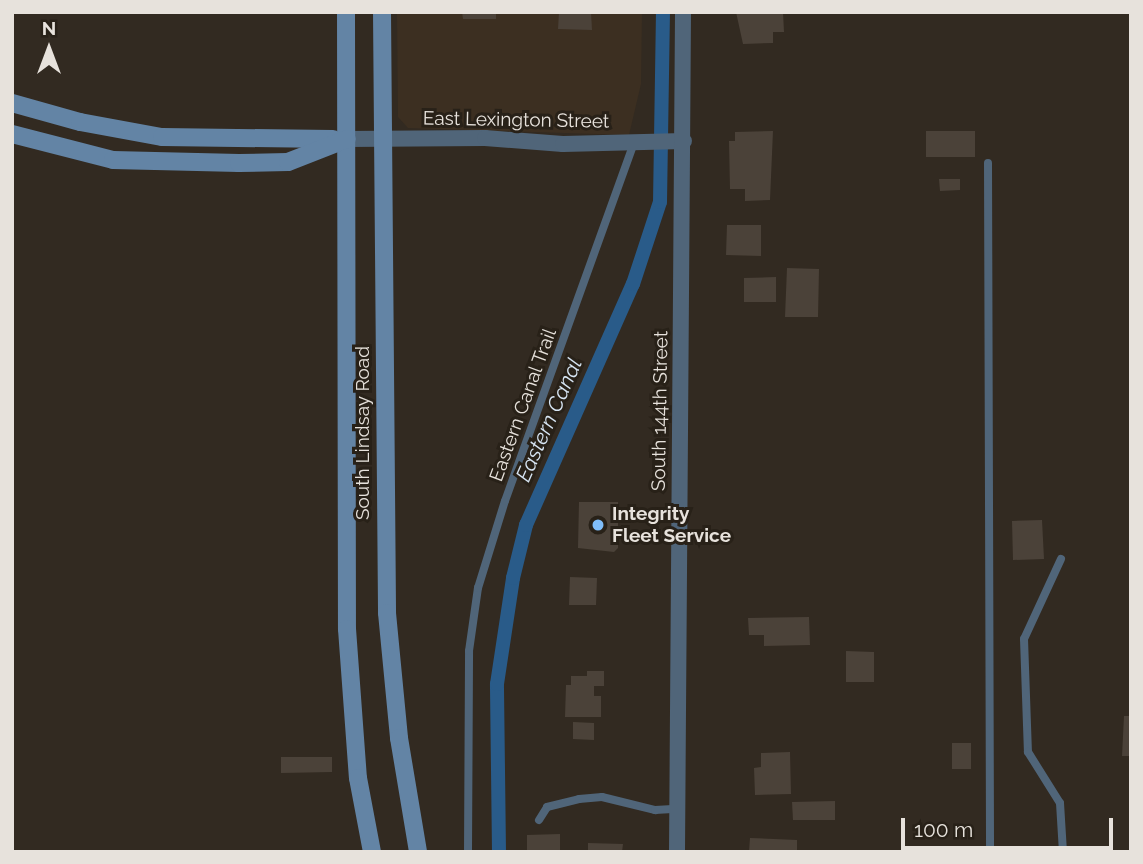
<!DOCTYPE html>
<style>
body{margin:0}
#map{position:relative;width:1143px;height:864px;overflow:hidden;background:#322a21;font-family:Raleway,sans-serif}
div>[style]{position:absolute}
.built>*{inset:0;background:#3c2f21}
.canal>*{height:14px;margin:-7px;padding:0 7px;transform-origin:7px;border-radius:7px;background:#295b89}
.building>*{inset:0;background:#4b4239}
.lane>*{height:8px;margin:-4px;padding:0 4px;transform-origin:4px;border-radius:4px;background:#506579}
.street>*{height:16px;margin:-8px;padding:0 8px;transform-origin:8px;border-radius:8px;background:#506579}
.secondary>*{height:18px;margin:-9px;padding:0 9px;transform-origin:9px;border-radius:9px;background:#6384a5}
.dots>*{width:19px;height:19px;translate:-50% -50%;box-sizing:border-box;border:4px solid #282118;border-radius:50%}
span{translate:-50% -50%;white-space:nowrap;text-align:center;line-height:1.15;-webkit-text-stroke:6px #282118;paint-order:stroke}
.street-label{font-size:19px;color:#e7e2dc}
.poi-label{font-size:19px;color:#e7e2dc;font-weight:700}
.left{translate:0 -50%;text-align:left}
.water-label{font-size:21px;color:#d8e6f4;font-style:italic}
.frame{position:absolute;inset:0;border:14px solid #e7e2dc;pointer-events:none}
.north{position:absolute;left:14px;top:14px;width:70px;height:70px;-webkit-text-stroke:5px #282118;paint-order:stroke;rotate:0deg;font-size:19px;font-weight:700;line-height:28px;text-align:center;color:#e7e2dc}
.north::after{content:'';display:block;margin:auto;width:24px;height:32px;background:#e7e2dc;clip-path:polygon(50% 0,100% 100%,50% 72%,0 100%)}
.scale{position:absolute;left:901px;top:818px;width:212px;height:32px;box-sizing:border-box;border:4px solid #e7e2dc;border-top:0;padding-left:9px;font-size:21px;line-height:24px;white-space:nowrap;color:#e7e2dc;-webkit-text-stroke:5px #282118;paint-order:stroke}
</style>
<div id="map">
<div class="built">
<i style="clip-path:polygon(397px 12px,642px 12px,641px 84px,629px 135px,408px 128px,398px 117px)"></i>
</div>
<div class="canal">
<i style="left:499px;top:852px;width:168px;rotate:-90.7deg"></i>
<i style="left:497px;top:684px;width:107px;rotate:-81.4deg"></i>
<i style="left:513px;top:578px;width:55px;rotate:-76.2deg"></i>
<i style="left:526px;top:525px;width:264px;rotate:-66.1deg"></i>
<i style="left:633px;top:284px;width:86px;rotate:-71.8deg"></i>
<i style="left:660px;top:202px;width:190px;rotate:-89.1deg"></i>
</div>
<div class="building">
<i style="clip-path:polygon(462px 12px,496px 12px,496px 19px,463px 19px)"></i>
<i style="clip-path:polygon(559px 12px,591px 12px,592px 30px,558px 29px)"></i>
<i style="clip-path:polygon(736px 12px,783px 12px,784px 32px,773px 32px,773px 43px,743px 44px)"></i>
<i style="clip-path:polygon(773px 131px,770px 200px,745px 201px,745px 189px,730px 189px,729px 141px,735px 141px,735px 132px)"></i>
<i style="clip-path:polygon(926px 131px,975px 131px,975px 157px,926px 157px)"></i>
<i style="clip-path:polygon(939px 179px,960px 179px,960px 190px,940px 191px)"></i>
<i style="clip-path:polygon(727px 225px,761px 225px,761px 256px,726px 255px)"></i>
<i style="clip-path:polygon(787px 268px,819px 269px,818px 317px,785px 317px)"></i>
<i style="clip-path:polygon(776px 277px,776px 302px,744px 302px,744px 278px)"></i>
<i style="clip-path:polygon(579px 502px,618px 502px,618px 548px,614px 552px,578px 548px)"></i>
<i style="clip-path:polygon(1042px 520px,1044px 559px,1013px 560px,1012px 521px)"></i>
<i style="clip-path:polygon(570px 577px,597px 578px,596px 605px,569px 605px)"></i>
<i style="clip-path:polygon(809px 617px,810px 645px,764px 646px,764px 635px,749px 635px,748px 618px)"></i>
<i style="clip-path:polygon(846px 651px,874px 652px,874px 682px,846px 682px)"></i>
<i style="clip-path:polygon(587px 671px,604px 671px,604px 686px,594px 686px,594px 696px,601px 696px,601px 717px,565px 717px,566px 685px,571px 685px,571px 676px,587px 676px)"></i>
<i style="clip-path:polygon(1124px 716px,1131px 716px,1131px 756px,1122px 756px)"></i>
<i style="clip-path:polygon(573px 722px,594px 723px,594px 740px,573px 739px)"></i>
<i style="clip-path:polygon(952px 743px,971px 743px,971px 769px,952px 769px)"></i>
<i style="clip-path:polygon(790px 752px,791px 794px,755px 795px,754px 768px,761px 767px,761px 753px)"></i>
<i style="clip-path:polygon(281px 757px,332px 757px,332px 772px,281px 773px)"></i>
<i style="clip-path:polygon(835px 801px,835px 820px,793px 820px,792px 802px)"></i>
<i style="clip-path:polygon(560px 834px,560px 852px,527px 852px,527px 835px)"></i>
<i style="clip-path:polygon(750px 838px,797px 840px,797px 852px,749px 852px)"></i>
<i style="clip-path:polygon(588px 843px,623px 844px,622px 852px,588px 852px)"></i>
</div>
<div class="lane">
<i style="left:988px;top:163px;width:689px;rotate:89.83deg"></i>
<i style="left:1061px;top:559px;width:88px;rotate:114.8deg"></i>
<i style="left:1024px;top:639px;width:113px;rotate:88deg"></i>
<i style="left:1028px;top:752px;width:60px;rotate:57.9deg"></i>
<i style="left:1060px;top:803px;width:49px;rotate:86.5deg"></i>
<i style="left:539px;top:820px;width:15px;rotate:-58deg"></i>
<i style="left:547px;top:807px;width:33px;rotate:-14deg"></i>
<i style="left:579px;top:799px;width:23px;rotate:-5deg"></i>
<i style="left:602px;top:797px;width:55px;rotate:13.8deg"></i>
<i style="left:655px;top:810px;width:22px;rotate:-3deg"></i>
<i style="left:468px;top:852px;width:201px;rotate:-89.7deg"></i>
<i style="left:469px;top:651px;width:64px;rotate:-81.9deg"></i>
<i style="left:478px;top:588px;width:91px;rotate:-72.8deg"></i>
<i style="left:505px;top:501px;width:381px;rotate:-70.2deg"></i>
</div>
<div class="street">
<i style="left:347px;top:139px;width:138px;rotate:-0.4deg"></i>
<i style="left:485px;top:138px;width:78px;rotate:4.4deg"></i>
<i style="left:563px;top:144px;width:121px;rotate:-1.4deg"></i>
<i style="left:677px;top:852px;width:840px;rotate:-89.59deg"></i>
</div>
<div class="secondary">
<i style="left:346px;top:12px;width:617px;rotate:89.91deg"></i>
<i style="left:347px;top:629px;width:149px;rotate:85.8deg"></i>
<i style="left:358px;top:778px;width:75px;rotate:79.3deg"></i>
<i style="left:382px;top:12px;width:601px;rotate:89.52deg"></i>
<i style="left:387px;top:613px;width:126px;rotate:84.5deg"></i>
<i style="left:399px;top:738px;width:116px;rotate:80.5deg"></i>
<i style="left:12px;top:103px;width:71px;rotate:15.6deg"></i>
<i style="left:80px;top:122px;width:83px;rotate:10.4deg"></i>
<i style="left:162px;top:137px;width:171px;rotate:0.7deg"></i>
<i style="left:12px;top:134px;width:104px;rotate:14.4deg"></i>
<i style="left:113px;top:160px;width:126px;rotate:1.4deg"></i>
<i style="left:239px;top:163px;width:49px;rotate:-1.2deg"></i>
<i style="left:288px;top:162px;width:63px;rotate:-21.3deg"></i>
</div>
<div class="dots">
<i style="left:598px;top:525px;background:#7fbdf9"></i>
</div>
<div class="street-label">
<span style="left:516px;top:120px;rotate:1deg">East Lexington Street</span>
<span style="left:523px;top:405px;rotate:-70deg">Eastern Canal Trail</span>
<span style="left:660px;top:411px;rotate:-89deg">South 144th Street</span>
<span style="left:363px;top:433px;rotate:-90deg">South Lindsay Road</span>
</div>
<div class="poi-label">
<span class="left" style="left:612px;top:525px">Integrity<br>Fleet Service</span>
</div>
<div class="water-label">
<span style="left:549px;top:420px;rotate:-66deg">Eastern Canal</span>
</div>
<div class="frame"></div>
<div class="north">N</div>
<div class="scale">100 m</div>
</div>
